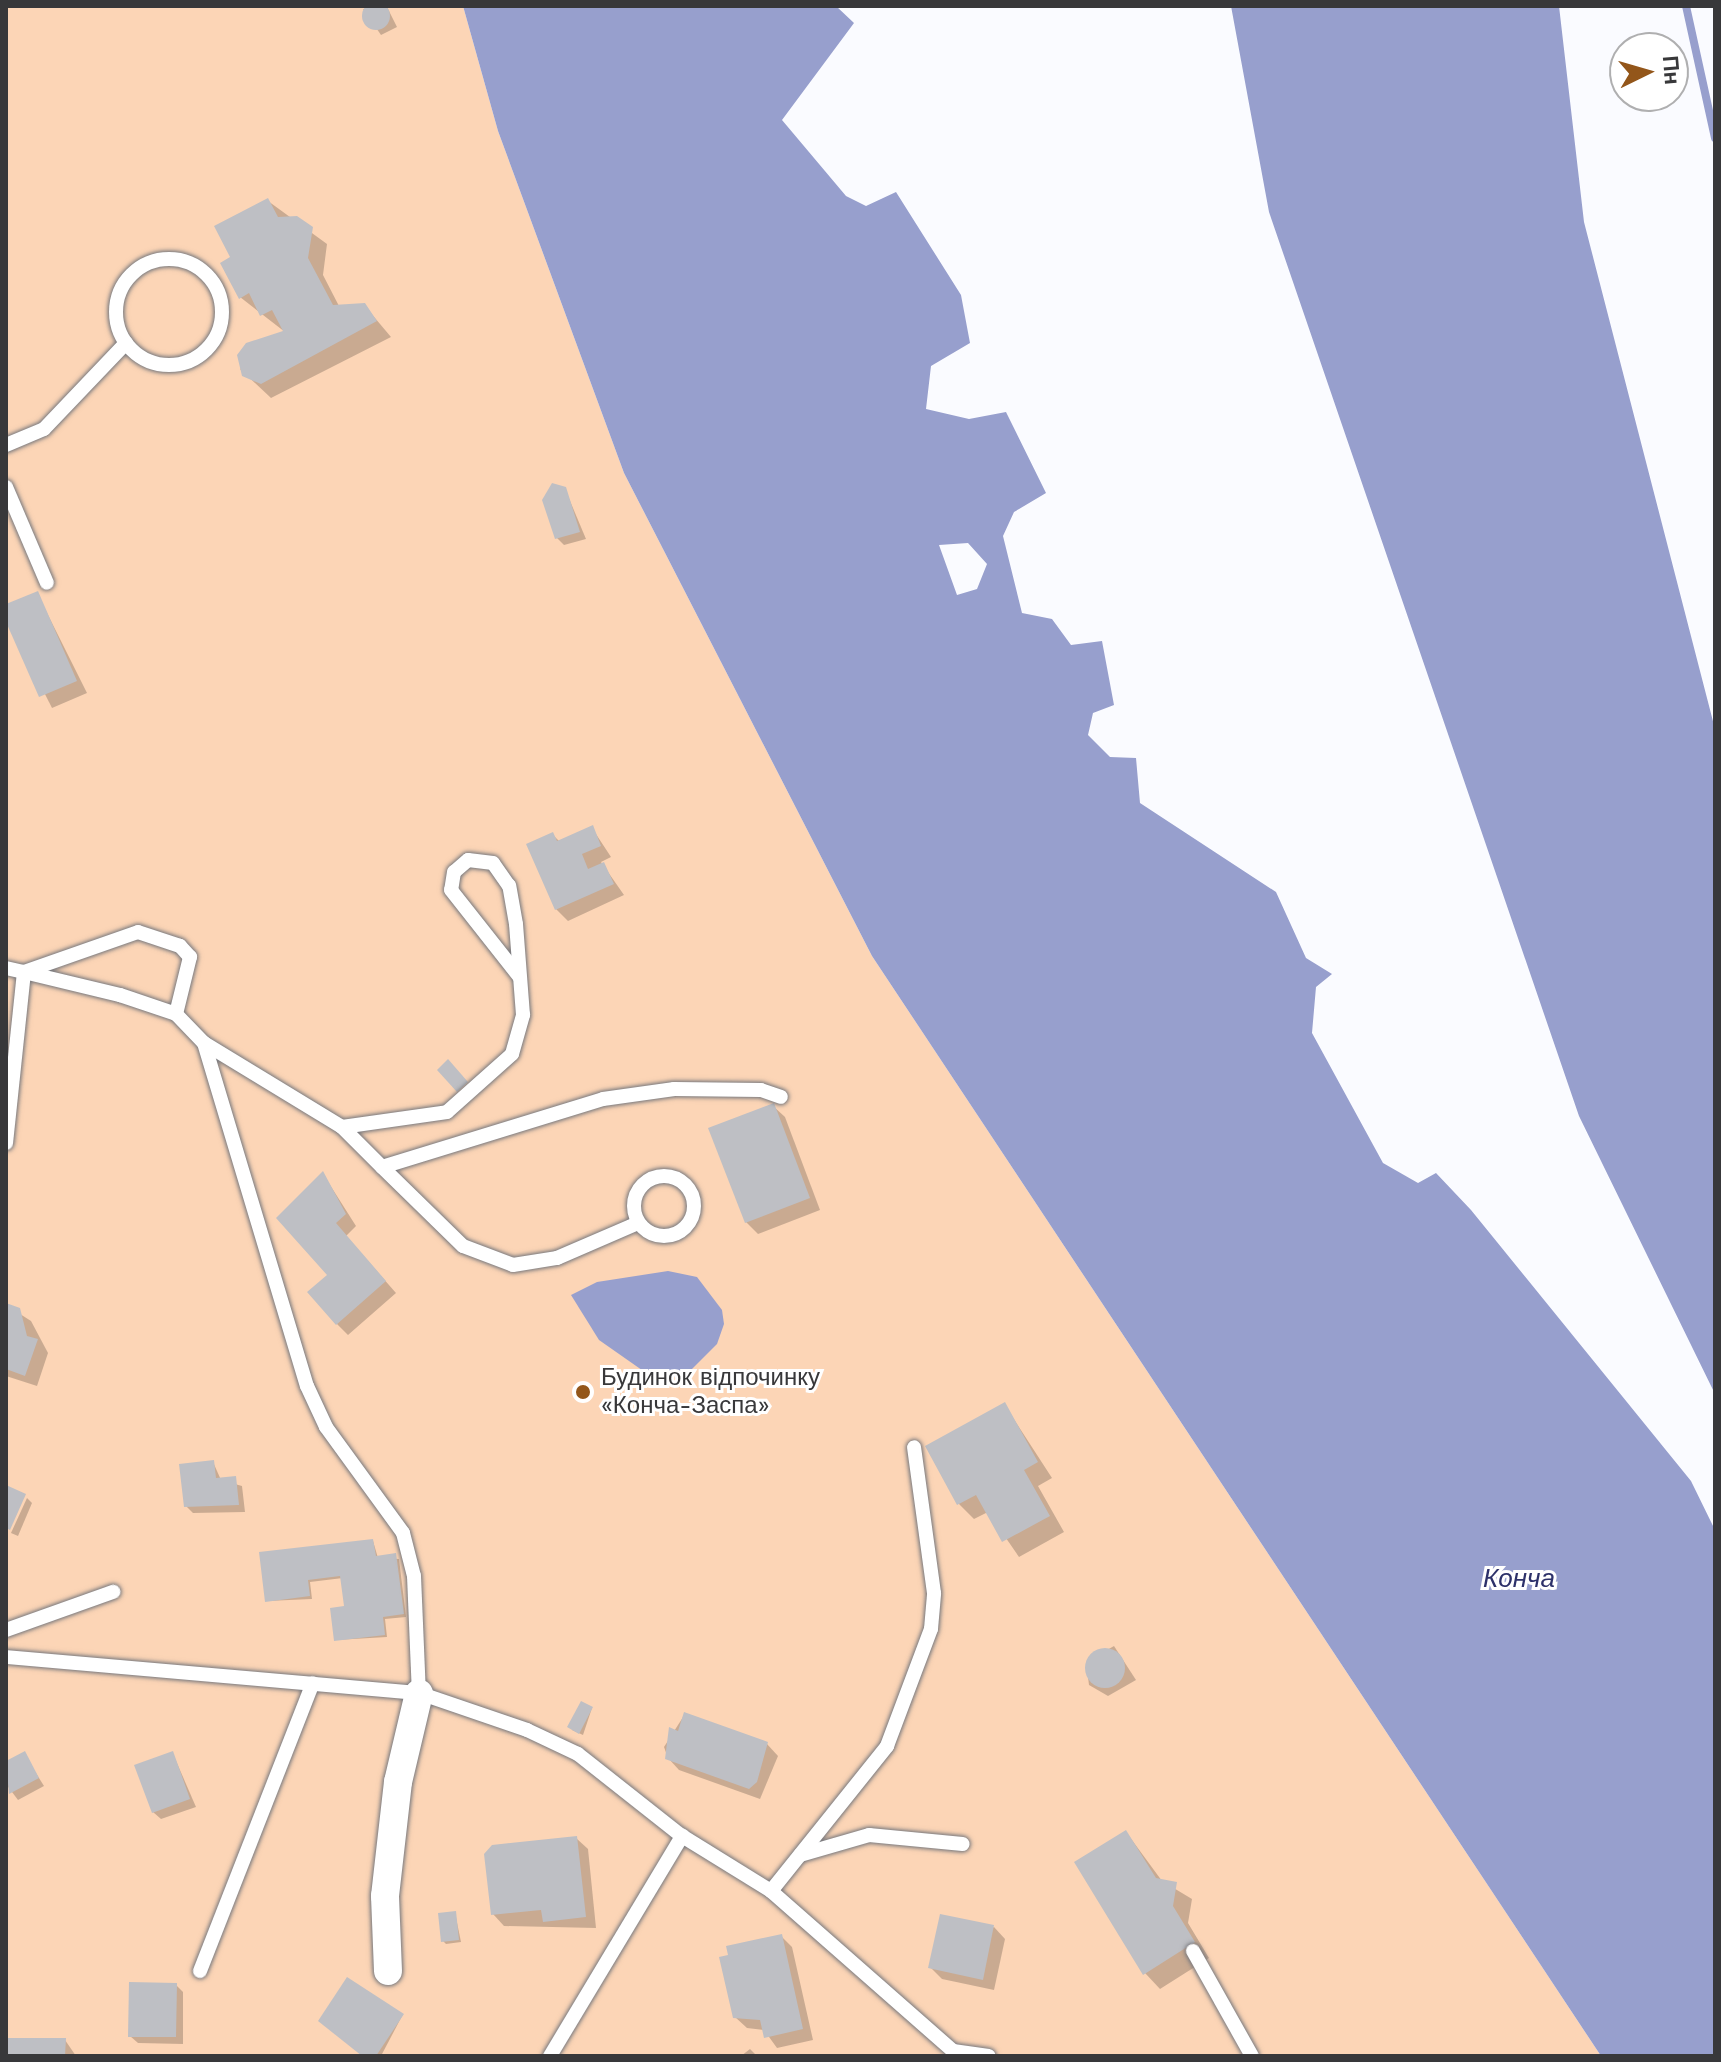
<!DOCTYPE html>
<meta charset="utf-8">
<style>
body{margin:0}
#map{position:relative;width:1721px;height:2062px;overflow:hidden;background:#fafbff;font-family:"Work Sans",sans-serif}
div>[style]{position:absolute}
.green>*{inset:0;background:#fcd5b6}
.water>*{inset:0;background:#979fcd}
.shadow>*{inset:0;background:#0003}
.stream>*{height:8px;margin:-4px;padding:0 4px;transform-origin:4px;border-radius:4px;background:#979fcd}
.building>*{inset:0;background:#bebfc4}
.round{border-radius:50%}
.roads{filter:drop-shadow(0 0 2px #77787d) drop-shadow(0 0 2px #77787d)}
.lane>*{height:14px;margin:-7px;padding:0 7px;transform-origin:7px;border-radius:7px;background:#fff}
.lane>.ring{margin:-7px;padding:0;box-sizing:content-box;background:none;border:14px solid #fff;border-radius:50%}
.street>*{height:28px;margin:-14px;padding:0 14px;transform-origin:14px;border-radius:14px;background:#fff}
.dots>*{width:22px;height:22px;translate:-50% -50%;box-sizing:border-box;border:4px solid #fff;border-radius:50%}
span{translate:-50% -50%;white-space:nowrap;text-align:center;line-height:1.15;-webkit-text-stroke:6px #fff;paint-order:stroke}
.poi-label{font-size:24px;color:#38383a}
.left{translate:0 -50%;text-align:left}
.water-label{font-size:26px;color:#2d316a;font-style:italic}
.frame{position:absolute;inset:0;border:8px solid #38383a;pointer-events:none}
.north{position:absolute;left:1609px;top:32px;width:80px;height:80px;box-sizing:border-box;background:#fff;border:2px solid #afafb0;border-radius:50%;rotate:85deg;font-size:22px;font-weight:700;line-height:32px;text-align:center;color:#38383a}
.north::after{content:'';display:block;margin:auto;width:28px;height:36px;background:#93561a;clip-path:polygon(50% 0,100% 100%,50% 72%,0 100%)}
</style>
<div id="map">
<div class="green">
<i style="clip-path:polygon(6px 6px,463px 6px,498px 131px,624px 473px,872px 956px,1601px 2056px,6px 2056px)"></i>
</div>
<div class="water">
<i style="clip-path:polygon(evenodd,463px 6px,836px 6px,854px 23px,782px 120px,846px 196px,866px 206px,896px 192px,961px 295px,970px 343px,931px 366px,926px 409px,969px 419px,1006px 412px,1046px 493px,1014px 512px,1003px 536px,1022px 613px,1052px 619px,1071px 645px,1102px 641px,1114px 705px,1093px 713px,1088px 735px,1110px 757px,1136px 758px,1140px 803px,1276px 892px,1306px 958px,1332px 974px,1316px 987px,1312px 1033px,1383px 1163px,1418px 1183px,1436px 1173px,1471px 1210px,1691px 1481px,1715px 1530px,1715px 2056px,1601px 2056px,872px 956px,624px 473px,498px 131px,463px 6px,968px 543px,987px 564px,977px 589px,957px 595px,939px 545px,968px 543px)"></i>
<i style="clip-path:polygon(1231px 6px,1559px 6px,1584px 222px,1715px 729px,1715px 1394px,1579px 1116px,1269px 212px)"></i>
<i style="clip-path:polygon(668px 1271px,697px 1277px,722px 1310px,724px 1324px,717px 1344px,687px 1374px,668px 1378px,649px 1375px,599px 1340px,571px 1295px,597px 1282px)"></i>
</div>
<div class="shadow">
<i style="clip-path:polygon(387px 7px,397px 27px,381px 35px,363px 9px)"></i>
<i style="clip-path:polygon(268px 201px,327px 244px,323px 275px,339px 306px,364px 305px,391px 337px,271px 398px,240px 369px,285px 332px,240px 297px,233px 258px)"></i>
<i style="clip-path:polygon(565px 489px,586px 539px,564px 545px,557px 538px)"></i>
<i style="clip-path:polygon(37px 593px,87px 693px,52px 708px,6px 617px,6px 607px)"></i>
<i style="clip-path:polygon(592px 828px,611px 857px,601px 862px,624px 895px,568px 921px,556px 909px,552px 834px,560px 842px)"></i>
<i style="clip-path:polygon(773px 1106px,785px 1117px,820px 1210px,758px 1234px,746px 1222px)"></i>
<i style="clip-path:polygon(323px 1174px,356px 1226px,346px 1236px,396px 1293px,348px 1335px,337px 1324px)"></i>
<i style="clip-path:polygon(6px 1305px,31px 1321px,48px 1353px,37px 1386px,6px 1376px)"></i>
<i style="clip-path:polygon(1004px 1404px,1052px 1478px,1038px 1486px,1064px 1532px,1019px 1557px,988px 1512px,974px 1519px,959px 1504px,928px 1447px)"></i>
<i style="clip-path:polygon(213px 1462px,221px 1480px,242px 1486px,245px 1512px,193px 1513px,186px 1506px)"></i>
<i style="clip-path:polygon(27px 1498px,32px 1503px,18px 1536px,11px 1533px)"></i>
<i style="clip-path:polygon(373px 1541px,378px 1558px,399px 1559px,406px 1617px,385px 1619px,387px 1637px,336px 1640px,346px 1608px,343px 1578px,310px 1582px,312px 1599px,267px 1601px)"></i>
<i style="clip-path:polygon(1114px 1646px,1136px 1680px,1108px 1696px,1089px 1685px,1086px 1662px)"></i>
<i style="clip-path:polygon(592px 1708px,583px 1735px,572px 1730px)"></i>
<i style="clip-path:polygon(685px 1714px,767px 1744px,778px 1756px,760px 1799px,679px 1770px,668px 1758px,664px 1747px)"></i>
<i style="clip-path:polygon(24px 1754px,44px 1786px,18px 1800px,6px 1784px,6px 1763px)"></i>
<i style="clip-path:polygon(173px 1754px,196px 1807px,161px 1819px,153px 1812px)"></i>
<i style="clip-path:polygon(1126px 1832px,1162px 1881px,1192px 1899px,1188px 1923px,1209px 1958px,1160px 1989px,1145px 1973px)"></i>
<i style="clip-path:polygon(576px 1838px,588px 1849px,596px 1928px,504px 1926px,493px 1914px)"></i>
<i style="clip-path:polygon(455px 1913px,461px 1942px,446px 1944px,443px 1941px)"></i>
<i style="clip-path:polygon(994px 1927px,1005px 1939px,994px 1990px,942px 1979px,930px 1967px)"></i>
<i style="clip-path:polygon(781px 1936px,792px 1947px,813px 2040px,777px 2048px,764px 2030px,747px 2028px,735px 2017px)"></i>
<i style="clip-path:polygon(176px 1985px,183px 1992px,183px 2044px,138px 2043px,130px 2036px)"></i>
<i style="clip-path:polygon(402px 2016px,381px 2056px,365px 2056px)"></i>
<i style="clip-path:polygon(6px 2040px,65px 2040px,76px 2056px,6px 2056px)"></i>
<i style="clip-path:polygon(750px 2049px,757px 2056px,741px 2056px)"></i>
</div>
<div class="stream">
<i style="left:1686px;top:6px;width:135px;rotate:77.6deg"></i>
</div>
<div class="building">
<i class="round" style="left:362px;top:2px;width:28px;height:28px"></i>
<i style="clip-path:polygon(268px 198px,278px 217px,297px 216px,313px 227px,308px 258px,333px 305px,365px 303px,377px 321px,261px 384px,242px 376px,237px 355px,246px 343px,283px 331px,272px 310px,260px 316px,249px 293px,239px 299px,220px 263px,230px 257px,214px 226px)"></i>
<i style="clip-path:polygon(552px 483px,566px 487px,580px 532px,555px 539px,542px 500px)"></i>
<i style="clip-path:polygon(38px 591px,77px 681px,39px 697px,6px 622px,6px 604px)"></i>
<i style="clip-path:polygon(593px 825px,601px 846px,582px 854px,588px 869px,604px 862px,614px 884px,555px 910px,526px 844px,553px 832px,557px 841px)"></i>
<i style="clip-path:polygon(448px 1059px,468px 1082px,457px 1092px,437px 1070px)"></i>
<i style="clip-path:polygon(774px 1103px,810px 1198px,745px 1223px,708px 1128px)"></i>
<i style="clip-path:polygon(323px 1171px,346px 1214px,336px 1223px,386px 1281px,336px 1325px,307px 1292px,327px 1275px,276px 1218px)"></i>
<i style="clip-path:polygon(6px 1303px,20px 1308px,27px 1336px,38px 1339px,25px 1376px,6px 1369px)"></i>
<i style="clip-path:polygon(1005px 1402px,1038px 1462px,1024px 1470px,1050px 1516px,1002px 1542px,976px 1495px,957px 1505px,925px 1446px)"></i>
<i style="clip-path:polygon(214px 1460px,216px 1478px,236px 1476px,239px 1505px,184px 1507px,179px 1464px)"></i>
<i style="clip-path:polygon(6px 1485px,26px 1494px,10px 1530px,6px 1528px)"></i>
<i style="clip-path:polygon(373px 1539px,376px 1556px,396px 1553px,404px 1614px,383px 1617px,385px 1635px,334px 1641px,330px 1608px,344px 1606px,340px 1576px,308px 1580px,310px 1596px,265px 1602px,259px 1552px)"></i>
<i class="round" style="left:1085px;top:1648px;width:40px;height:40px"></i>
<i style="clip-path:polygon(581px 1701px,593px 1707px,579px 1734px,567px 1727px)"></i>
<i style="clip-path:polygon(684px 1712px,768px 1742px,757px 1782px,749px 1789px,665px 1759px,669px 1727px,678px 1731px)"></i>
<i style="clip-path:polygon(25px 1751px,39px 1778px,9px 1794px,6px 1761px)"></i>
<i style="clip-path:polygon(173px 1751px,190px 1799px,152px 1813px,134px 1765px)"></i>
<i style="clip-path:polygon(1126px 1830px,1156px 1878px,1177px 1882px,1173px 1906px,1195px 1942px,1143px 1975px,1074px 1862px)"></i>
<i style="clip-path:polygon(577px 1836px,586px 1917px,543px 1922px,541px 1910px,491px 1915px,484px 1854px,492px 1845px)"></i>
<i style="clip-path:polygon(456px 1911px,459px 1940px,441px 1942px,438px 1913px)"></i>
<i style="clip-path:polygon(940px 1914px,994px 1925px,983px 1980px,928px 1968px)"></i>
<i style="clip-path:polygon(782px 1934px,803px 2029px,764px 2038px,760px 2020px,733px 2018px,719px 1957px,728px 1955px,726px 1946px)"></i>
<i style="clip-path:polygon(347px 1977px,404px 2014px,376px 2056px,362px 2056px,318px 2021px)"></i>
<i style="clip-path:polygon(129px 1982px,177px 1983px,176px 2037px,128px 2037px)"></i>
<i style="clip-path:polygon(6px 2038px,66px 2038px,65px 2056px,6px 2056px)"></i>
</div>
<div class="roads">
<div class="lane">
<i class="ring" style="left:116px;top:259px;width:92px;height:92px"></i>
<i style="left:6px;top:445px;width:41px;rotate:-22.8deg"></i>
<i style="left:44px;top:429px;width:119px;rotate:-46.4deg"></i>
<i style="left:6px;top:487px;width:104px;rotate:66.9deg"></i>
<i style="left:6px;top:968px;width:18px;rotate:13deg"></i>
<i style="left:24px;top:972px;width:99px;rotate:13.5deg"></i>
<i style="left:120px;top:995px;width:59px;rotate:18.7deg"></i>
<i style="left:176px;top:1014px;width:59px;rotate:-76.2deg"></i>
<i style="left:190px;top:957px;width:15px;rotate:-132deg"></i>
<i style="left:180px;top:946px;width:44px;rotate:-161.6deg"></i>
<i style="left:138px;top:932px;width:121px;rotate:160.7deg"></i>
<i style="left:24px;top:972px;width:172px;rotate:96deg"></i>
<i style="left:176px;top:1014px;width:40px;rotate:46deg"></i>
<i style="left:204px;top:1043px;width:162px;rotate:31.3deg"></i>
<i style="left:342px;top:1127px;width:57px;rotate:45deg"></i>
<i style="left:382px;top:1167px;width:231px;rotate:-17.1deg"></i>
<i style="left:603px;top:1099px;width:72px;rotate:-8deg"></i>
<i style="left:674px;top:1089px;width:87px;rotate:0.7deg"></i>
<i style="left:761px;top:1090px;width:21px;rotate:19deg"></i>
<i style="left:204px;top:1043px;width:358px;rotate:73.3deg"></i>
<i style="left:307px;top:1386px;width:45px;rotate:65.1deg"></i>
<i style="left:326px;top:1427px;width:131px;rotate:54deg"></i>
<i style="left:403px;top:1533px;width:44px;rotate:75.7deg"></i>
<i style="left:414px;top:1576px;width:117px;rotate:87.6deg"></i>
<i style="left:342px;top:1127px;width:106px;rotate:-8.1deg"></i>
<i style="left:447px;top:1112px;width:87px;rotate:-41.7deg"></i>
<i style="left:512px;top:1054px;width:41px;rotate:-74.2deg"></i>
<i style="left:523px;top:1015px;width:91px;rotate:-94.4deg"></i>
<i style="left:516px;top:924px;width:39px;rotate:-100deg"></i>
<i style="left:509px;top:886px;width:28px;rotate:-125deg"></i>
<i style="left:493px;top:863px;width:25px;rotate:-173deg"></i>
<i style="left:468px;top:860px;width:18px;rotate:139deg"></i>
<i style="left:454px;top:872px;width:18px;rotate:99deg"></i>
<i style="left:451px;top:890px;width:110px;rotate:51.7deg"></i>
<i style="left:382px;top:1167px;width:113px;rotate:44.3deg"></i>
<i style="left:463px;top:1246px;width:53px;rotate:20.8deg"></i>
<i style="left:513px;top:1265px;width:45px;rotate:-9deg"></i>
<i style="left:557px;top:1258px;width:88px;rotate:-23.4deg"></i>
<i class="ring" style="left:634px;top:1176px;width:46px;height:46px"></i>
<i style="left:6px;top:1630px;width:114px;rotate:-19.6deg"></i>
<i style="left:6px;top:1657px;width:415px;rotate:5deg"></i>
<i style="left:419px;top:1693px;width:114px;rotate:18.9deg"></i>
<i style="left:527px;top:1730px;width:56px;rotate:25.2deg"></i>
<i style="left:578px;top:1754px;width:132px;rotate:38.3deg"></i>
<i style="left:682px;top:1836px;width:105px;rotate:31.7deg"></i>
<i style="left:771px;top:1891px;width:242px;rotate:41.3deg"></i>
<i style="left:953px;top:2051px;width:36px;rotate:8deg"></i>
<i style="left:800px;top:1855px;width:72px;rotate:-16.2deg"></i>
<i style="left:869px;top:1835px;width:94px;rotate:5.5deg"></i>
<i style="left:771px;top:1891px;width:186px;rotate:-51.3deg"></i>
<i style="left:887px;top:1746px;width:125px;rotate:-69.4deg"></i>
<i style="left:931px;top:1629px;width:36px;rotate:-85deg"></i>
<i style="left:934px;top:1593px;width:147px;rotate:-97.8deg"></i>
<i style="left:1193px;top:1951px;width:120px;rotate:60.7deg"></i>
<i style="left:200px;top:1971px;width:309px;rotate:-68.6deg"></i>
<i style="left:550px;top:2056px;width:257px;rotate:-59deg"></i>
</div>
<div class="street">
<i style="left:388px;top:1971px;width:75px;rotate:-92.3deg"></i>
<i style="left:385px;top:1896px;width:115px;rotate:-83.5deg"></i>
<i style="left:398px;top:1782px;width:91px;rotate:-76.7deg"></i>
</div>
</div>
<div class="dots">
<i style="left:583px;top:1392px;background:#93561a"></i>
</div>
<div class="poi-label">
<span class="left" style="left:601px;top:1392px">Будинок відпочинку<br>«Конча-Заспа»</span>
</div>
<div class="water-label">
<span style="left:1519px;top:1579px">Конча</span>
</div>
<div class="frame"></div>
<div class="north">Пн</div>
</div>
